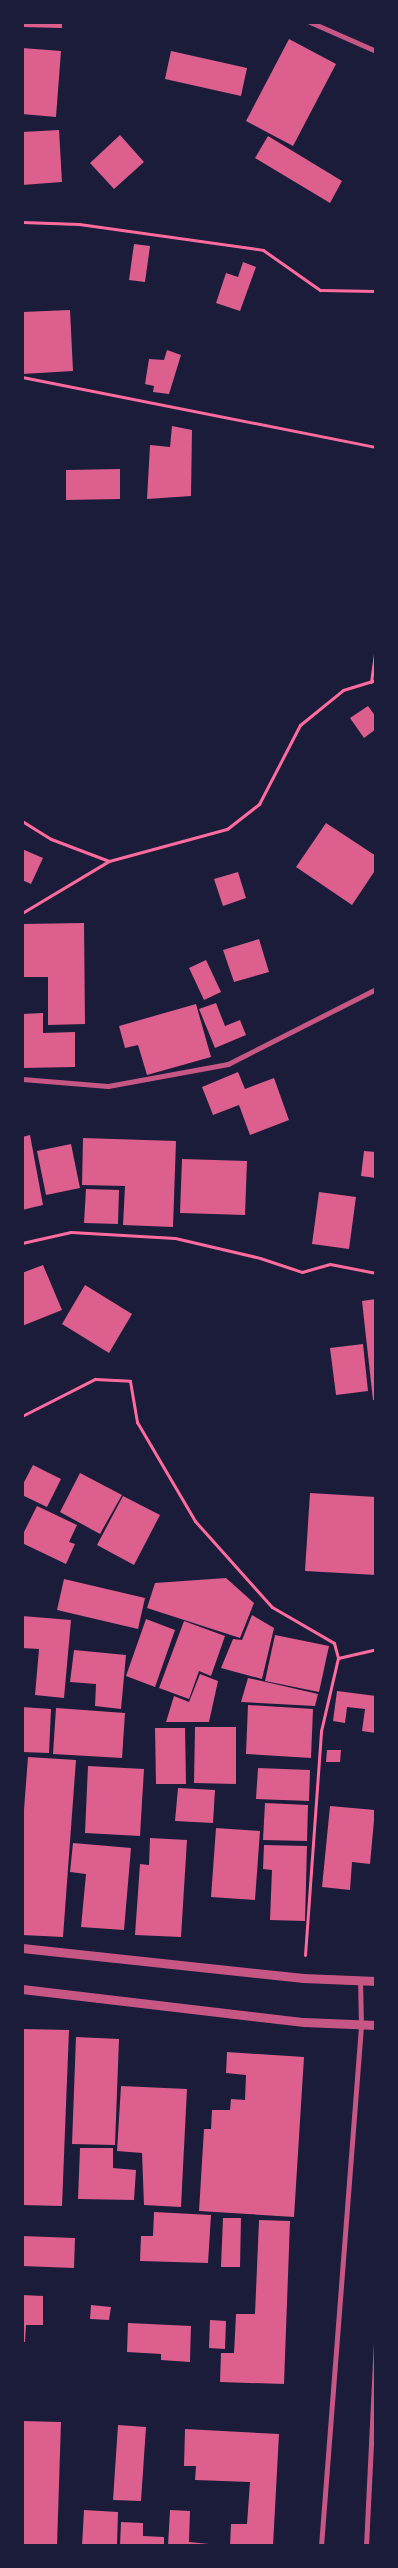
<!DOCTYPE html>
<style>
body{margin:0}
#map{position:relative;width:398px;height:2568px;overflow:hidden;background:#1b1b3a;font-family:"Source Serif 4",serif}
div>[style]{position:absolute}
.building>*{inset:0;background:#dd5f8e}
.path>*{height:3px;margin:-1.5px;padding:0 1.5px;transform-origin:1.5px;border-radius:1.5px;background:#ff6b9d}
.minor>*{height:5px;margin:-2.5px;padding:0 2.5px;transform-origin:2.5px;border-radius:2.5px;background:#c65784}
.tertiary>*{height:9px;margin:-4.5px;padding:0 4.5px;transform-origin:4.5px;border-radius:4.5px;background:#c65784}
span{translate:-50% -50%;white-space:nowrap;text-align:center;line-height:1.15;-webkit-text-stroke:4px #1b1b3a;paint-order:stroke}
.frame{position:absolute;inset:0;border:24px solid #1b1b3a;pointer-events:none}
</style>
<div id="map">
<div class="building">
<i style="clip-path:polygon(22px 22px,62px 22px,62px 28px,22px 27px)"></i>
<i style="clip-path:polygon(289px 39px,336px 64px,293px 146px,246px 121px)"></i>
<i style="clip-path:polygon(22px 48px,61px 51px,56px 117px,22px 114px)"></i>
<i style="clip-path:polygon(171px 51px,247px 68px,241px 96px,165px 79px)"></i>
<i style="clip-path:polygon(59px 130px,62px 182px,22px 185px,22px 132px)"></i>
<i style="clip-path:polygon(120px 135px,144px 162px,114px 189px,90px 163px)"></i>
<i style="clip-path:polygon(268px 136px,342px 181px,330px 203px,255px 158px)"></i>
<i style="clip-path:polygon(134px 244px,150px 246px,145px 282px,129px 280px)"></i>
<i style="clip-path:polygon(243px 262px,256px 267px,240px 311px,216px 303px,226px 273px,238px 277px)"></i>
<i style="clip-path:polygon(70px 310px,73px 371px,22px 374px,22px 312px)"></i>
<i style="clip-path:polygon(167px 350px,181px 355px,169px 394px,153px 392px,154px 386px,145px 384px,149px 359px,164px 360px)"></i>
<i style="clip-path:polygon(172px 426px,192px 430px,191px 496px,147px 499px,150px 445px,170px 447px)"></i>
<i style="clip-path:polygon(120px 469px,120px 499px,66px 500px,66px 470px)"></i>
<i style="clip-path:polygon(368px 706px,376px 717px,376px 729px,364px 738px,350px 718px)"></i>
<i style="clip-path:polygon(326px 823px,376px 856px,376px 869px,352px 905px,296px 867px)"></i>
<i style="clip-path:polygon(22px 849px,43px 858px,31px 884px,22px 880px)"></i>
<i style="clip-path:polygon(238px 872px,246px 898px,223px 906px,214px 879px)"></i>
<i style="clip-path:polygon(84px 923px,85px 1024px,48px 1025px,48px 977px,22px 977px,22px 924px)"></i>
<i style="clip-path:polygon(259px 939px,269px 972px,234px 982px,223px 950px)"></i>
<i style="clip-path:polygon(206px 960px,221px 992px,204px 1000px,189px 968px)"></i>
<i style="clip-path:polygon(216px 1003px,225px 1026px,240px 1020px,246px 1035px,215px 1048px,199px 1009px)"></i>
<i style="clip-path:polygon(196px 1004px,211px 1057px,147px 1075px,138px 1045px,125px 1048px,119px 1026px)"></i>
<i style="clip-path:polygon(43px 1013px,43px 1033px,75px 1032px,75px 1067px,22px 1068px,22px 1014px)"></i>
<i style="clip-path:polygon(238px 1072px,245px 1089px,274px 1078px,289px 1120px,250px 1135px,239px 1105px,213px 1115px,202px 1087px)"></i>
<i style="clip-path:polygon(30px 1135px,43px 1205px,22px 1210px,22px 1137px)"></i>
<i style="clip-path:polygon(83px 1138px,176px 1141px,173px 1227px,123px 1225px,125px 1186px,82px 1185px)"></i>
<i style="clip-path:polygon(71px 1144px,80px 1188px,46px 1195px,37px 1151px)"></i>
<i style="clip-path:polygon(364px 1151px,376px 1152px,376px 1178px,361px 1176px)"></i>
<i style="clip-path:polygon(182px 1159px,247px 1161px,245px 1215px,180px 1213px)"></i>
<i style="clip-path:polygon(86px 1189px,119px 1190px,118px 1224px,84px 1223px)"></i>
<i style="clip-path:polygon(319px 1192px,356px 1197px,349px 1249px,312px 1244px)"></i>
<i style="clip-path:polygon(43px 1265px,62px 1310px,22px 1326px,22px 1273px)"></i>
<i style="clip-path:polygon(85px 1285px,132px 1314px,109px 1353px,62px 1324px)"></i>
<i style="clip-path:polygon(376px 1299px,376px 1400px,373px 1400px,362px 1301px)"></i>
<i style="clip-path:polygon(363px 1344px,368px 1391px,336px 1395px,330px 1348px)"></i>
<i style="clip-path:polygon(33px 1465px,61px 1479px,47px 1507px,22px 1495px,22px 1486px)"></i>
<i style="clip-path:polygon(80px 1473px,122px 1495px,100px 1534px,60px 1512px)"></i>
<i style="clip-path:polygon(310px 1493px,376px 1497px,376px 1575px,305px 1571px)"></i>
<i style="clip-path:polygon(123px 1496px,160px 1515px,134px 1565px,97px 1545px)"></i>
<i style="clip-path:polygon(37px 1506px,77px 1525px,69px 1542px,75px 1544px,66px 1564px,22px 1543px,22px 1536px)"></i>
<i style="clip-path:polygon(226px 1578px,254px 1603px,240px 1638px,147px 1608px,155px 1583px)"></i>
<i style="clip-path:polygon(64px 1579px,145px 1598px,138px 1629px,57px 1610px)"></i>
<i style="clip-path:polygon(252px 1615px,274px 1628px,262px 1679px,221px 1668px,233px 1639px,242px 1640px)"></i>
<i style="clip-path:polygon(22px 1616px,71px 1620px,64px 1698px,35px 1695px,39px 1649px,22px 1648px)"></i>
<i style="clip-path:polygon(146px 1619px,175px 1630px,155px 1687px,126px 1676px)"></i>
<i style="clip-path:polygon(184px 1621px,225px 1636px,211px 1676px,199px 1671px,189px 1699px,159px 1688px)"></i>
<i style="clip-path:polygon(275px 1635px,329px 1646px,319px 1692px,265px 1681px)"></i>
<i style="clip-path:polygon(74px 1650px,126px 1655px,121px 1709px,95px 1706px,96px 1684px,70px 1682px)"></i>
<i style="clip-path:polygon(200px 1674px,218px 1681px,209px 1722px,166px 1722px,174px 1696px,189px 1702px)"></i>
<i style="clip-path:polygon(248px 1678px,318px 1694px,315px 1706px,241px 1702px)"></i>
<i style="clip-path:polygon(337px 1691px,376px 1696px,376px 1733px,362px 1731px,365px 1709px,347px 1707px,345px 1723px,333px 1721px)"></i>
<i style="clip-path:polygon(248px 1705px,313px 1709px,311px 1758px,246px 1754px)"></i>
<i style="clip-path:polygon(22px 1707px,51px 1709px,49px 1753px,22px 1752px)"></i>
<i style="clip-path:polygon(56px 1708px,125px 1713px,122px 1758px,53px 1754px)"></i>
<i style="clip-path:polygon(195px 1727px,236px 1727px,236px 1784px,194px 1783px)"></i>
<i style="clip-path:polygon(155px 1728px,185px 1728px,186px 1784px,156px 1784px)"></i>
<i style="clip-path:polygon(327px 1750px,341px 1750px,340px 1762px,326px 1762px)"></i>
<i style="clip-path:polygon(28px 1757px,76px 1760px,63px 1937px,22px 1935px,22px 1836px)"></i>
<i style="clip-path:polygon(88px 1766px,144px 1769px,140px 1836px,85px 1833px)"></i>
<i style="clip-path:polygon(258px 1768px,310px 1770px,309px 1801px,256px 1799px)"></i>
<i style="clip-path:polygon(178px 1788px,215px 1790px,213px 1823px,175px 1821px)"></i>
<i style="clip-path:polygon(265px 1803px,308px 1805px,307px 1841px,263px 1840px)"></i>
<i style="clip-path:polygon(330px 1806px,375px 1810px,370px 1864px,352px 1862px,350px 1890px,322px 1887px)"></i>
<i style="clip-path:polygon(216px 1828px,260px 1831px,255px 1900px,211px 1897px)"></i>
<i style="clip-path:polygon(150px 1838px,187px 1840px,181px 1937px,135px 1935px,140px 1864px,149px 1865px)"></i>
<i style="clip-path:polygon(73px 1843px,131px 1848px,124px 1930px,81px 1927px,86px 1874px,70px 1872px)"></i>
<i style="clip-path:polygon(264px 1845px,307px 1846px,305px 1921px,270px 1920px,272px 1870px,263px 1869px)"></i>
<i style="clip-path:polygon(22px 2029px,69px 2030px,62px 2206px,22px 2205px)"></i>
<i style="clip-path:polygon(76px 2037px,119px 2039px,115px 2145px,72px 2144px)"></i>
<i style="clip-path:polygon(227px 2052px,304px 2057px,294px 2217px,199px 2211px,204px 2129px,211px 2129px,212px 2110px,230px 2110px,231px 2099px,245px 2100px,246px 2075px,226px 2073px)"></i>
<i style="clip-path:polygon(121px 2086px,187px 2089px,181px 2207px,144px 2205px,142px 2153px,117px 2151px)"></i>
<i style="clip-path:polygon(80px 2148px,113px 2148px,113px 2168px,136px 2170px,134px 2200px,78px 2199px)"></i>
<i style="clip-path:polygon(154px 2212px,211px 2215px,208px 2263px,140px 2261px,141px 2236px,153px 2236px)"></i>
<i style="clip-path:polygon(223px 2218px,241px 2218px,240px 2267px,221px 2267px)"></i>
<i style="clip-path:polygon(259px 2220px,290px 2221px,284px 2384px,220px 2382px,221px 2353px,234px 2353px,236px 2314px,255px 2314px)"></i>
<i style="clip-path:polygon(22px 2236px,75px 2238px,74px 2268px,22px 2266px)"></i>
<i style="clip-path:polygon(22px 2295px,43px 2296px,43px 2325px,26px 2325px,25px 2342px,22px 2342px)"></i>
<i style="clip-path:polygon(91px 2305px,111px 2307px,109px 2320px,90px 2319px)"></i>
<i style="clip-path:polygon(210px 2320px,226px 2321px,225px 2349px,209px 2348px)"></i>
<i style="clip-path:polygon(128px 2323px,191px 2326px,190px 2362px,161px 2360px,161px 2354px,127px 2352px)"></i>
<i style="clip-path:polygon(22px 2421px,61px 2422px,57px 2546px,22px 2546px)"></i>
<i style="clip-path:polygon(118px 2425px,146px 2427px,141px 2501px,113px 2500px)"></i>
<i style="clip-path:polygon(185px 2429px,279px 2434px,273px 2546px,230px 2546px,231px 2524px,247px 2524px,250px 2482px,195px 2480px,196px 2466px,184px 2466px)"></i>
<i style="clip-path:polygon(84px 2510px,118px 2512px,117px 2546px,82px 2546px)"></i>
<i style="clip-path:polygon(170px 2510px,190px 2511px,189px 2542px,229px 2546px,168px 2546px)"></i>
<i style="clip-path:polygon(121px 2522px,143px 2523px,143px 2536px,164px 2537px,164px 2546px,120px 2546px)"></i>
</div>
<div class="path">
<i style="left:22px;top:222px;width:57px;rotate:2deg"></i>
<i style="left:79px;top:224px;width:186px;rotate:8deg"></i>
<i style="left:263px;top:250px;width:70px;rotate:35.1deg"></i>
<i style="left:320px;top:290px;width:56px;rotate:1deg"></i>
<i style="left:22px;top:377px;width:361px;rotate:11.2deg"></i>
<i style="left:371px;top:682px;width:35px;rotate:-82deg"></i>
<i style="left:22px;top:821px;width:34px;rotate:32deg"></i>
<i style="left:51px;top:839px;width:62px;rotate:20.8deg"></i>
<i style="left:22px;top:913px;width:101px;rotate:-30.9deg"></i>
<i style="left:109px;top:861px;width:122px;rotate:-15.2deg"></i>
<i style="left:227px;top:829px;width:41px;rotate:-38deg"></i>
<i style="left:259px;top:804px;width:89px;rotate:-62.6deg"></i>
<i style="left:300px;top:725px;width:55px;rotate:-39.1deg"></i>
<i style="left:343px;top:690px;width:34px;rotate:-17deg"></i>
<i style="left:22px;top:1243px;width:50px;rotate:-12.7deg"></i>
<i style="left:71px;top:1232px;width:104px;rotate:3.3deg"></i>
<i style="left:175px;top:1238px;width:87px;rotate:13.2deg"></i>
<i style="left:260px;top:1258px;width:44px;rotate:18.4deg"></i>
<i style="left:302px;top:1272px;width:29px;rotate:-16deg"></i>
<i style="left:330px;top:1264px;width:47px;rotate:11.1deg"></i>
<i style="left:22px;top:1416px;width:82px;rotate:-26.9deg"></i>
<i style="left:95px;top:1379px;width:35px;rotate:3deg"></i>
<i style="left:130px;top:1381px;width:42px;rotate:80.3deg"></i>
<i style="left:137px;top:1422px;width:115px;rotate:59.6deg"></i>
<i style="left:195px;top:1521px;width:115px;rotate:48.2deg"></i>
<i style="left:272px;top:1607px;width:72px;rotate:30.1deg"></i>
<i style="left:334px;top:1643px;width:16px;rotate:75deg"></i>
<i style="left:338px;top:1658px;width:39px;rotate:-13deg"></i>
<i style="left:305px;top:1955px;width:225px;rotate:-85.9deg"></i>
<i style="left:321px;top:1731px;width:75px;rotate:-76.9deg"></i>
</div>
<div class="minor">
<i style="left:310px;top:22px;width:72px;rotate:23.7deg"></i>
<i style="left:22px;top:1079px;width:86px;rotate:4.7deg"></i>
<i style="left:108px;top:1086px;width:122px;rotate:-10.4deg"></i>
<i style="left:228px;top:1064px;width:166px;rotate:-26.9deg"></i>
<i style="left:321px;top:2546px;width:522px;rotate:-85.6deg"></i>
<i style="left:361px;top:2026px;width:46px;rotate:-91.2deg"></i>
<i style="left:366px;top:2546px;width:202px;rotate:-87.2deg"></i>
</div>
<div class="tertiary">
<i style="left:22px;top:1948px;width:283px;rotate:6.1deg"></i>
<i style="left:303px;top:1978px;width:73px;rotate:2.4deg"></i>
<i style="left:22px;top:1989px;width:284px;rotate:6.7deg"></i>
<i style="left:304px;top:2022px;width:72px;rotate:2.4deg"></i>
</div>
<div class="frame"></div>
</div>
